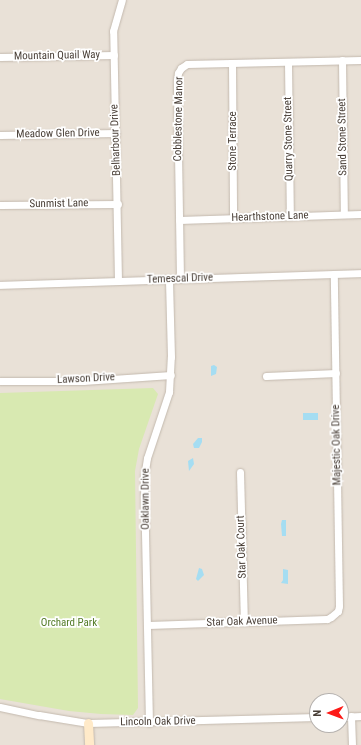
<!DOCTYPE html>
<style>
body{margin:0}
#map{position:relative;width:361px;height:745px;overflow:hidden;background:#f5f0e9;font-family:"Roboto Condensed",sans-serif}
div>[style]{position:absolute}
.residential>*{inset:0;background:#e9e1d7}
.green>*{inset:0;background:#d8e9b1}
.water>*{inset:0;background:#a5ddf2}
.roads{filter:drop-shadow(0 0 1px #c3b9ae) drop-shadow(0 0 1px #c3b9ae)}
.street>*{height:7px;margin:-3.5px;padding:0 3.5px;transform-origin:3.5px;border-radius:3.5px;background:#fff}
.secondary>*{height:9px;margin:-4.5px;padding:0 4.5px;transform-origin:4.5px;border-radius:4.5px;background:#ffeac9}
span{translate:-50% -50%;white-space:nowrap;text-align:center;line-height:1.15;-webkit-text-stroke:3.5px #fff;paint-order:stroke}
.street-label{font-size:11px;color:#493f37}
.park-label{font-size:11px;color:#547c28}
.north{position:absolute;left:309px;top:693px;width:40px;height:40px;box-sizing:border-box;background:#fff;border:1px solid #b6b2af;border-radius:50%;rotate:269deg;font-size:11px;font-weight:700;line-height:16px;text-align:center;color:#493f37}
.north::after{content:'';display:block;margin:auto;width:14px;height:18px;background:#fd1a17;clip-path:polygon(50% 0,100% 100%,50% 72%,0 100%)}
</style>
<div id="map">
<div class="residential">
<i style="clip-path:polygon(evenodd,0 0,361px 0,361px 745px,0 745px,0 0,317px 701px,341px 701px,341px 725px,317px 725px,317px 701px)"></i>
</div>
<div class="green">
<i style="clip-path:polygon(153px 388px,158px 394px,139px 449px,135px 471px,138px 708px,133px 715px,101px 714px,69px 711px,0 699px,0 393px)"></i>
</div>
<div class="water">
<i style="clip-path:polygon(214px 365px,217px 367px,216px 374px,211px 376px,211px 366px)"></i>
<i style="clip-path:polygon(303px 413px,318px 413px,318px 420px,303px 420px)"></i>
<i style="clip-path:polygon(198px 438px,202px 438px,202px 442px,199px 448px,194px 448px,193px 444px)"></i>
<i style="clip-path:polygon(193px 458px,194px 464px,189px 471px,188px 461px)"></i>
<i style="clip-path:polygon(282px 520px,286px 520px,286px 536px,282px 536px,281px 524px)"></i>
<i style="clip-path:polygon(199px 568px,202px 569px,204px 575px,198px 581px,196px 579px)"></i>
<i style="clip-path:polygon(283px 569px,288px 570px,288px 584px,281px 583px,283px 580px)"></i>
</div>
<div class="roads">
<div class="street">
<i style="left:0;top:57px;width:114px;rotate:-1deg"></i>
<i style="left:342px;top:60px;width:154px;rotate:89.3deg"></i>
<i style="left:288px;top:62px;width:154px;rotate:89.3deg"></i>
<i style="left:232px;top:63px;width:155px;rotate:89.6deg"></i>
<i style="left:0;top:135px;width:116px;rotate:-1deg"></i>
<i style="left:0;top:205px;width:118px;rotate:-0.5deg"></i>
<i style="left:179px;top:220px;width:182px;rotate:-1.9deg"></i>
<i style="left:180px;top:279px;width:199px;rotate:-90.9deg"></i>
<i style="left:177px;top:80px;width:7px;rotate:-82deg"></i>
<i style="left:178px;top:73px;width:6px;rotate:-59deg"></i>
<i style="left:181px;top:68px;width:7px;rotate:-34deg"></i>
<i style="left:187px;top:64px;width:174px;rotate:-1.3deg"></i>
<i style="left:118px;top:281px;width:250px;rotate:-91.1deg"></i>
<i style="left:113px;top:31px;width:32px;rotate:-74deg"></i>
<i style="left:0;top:285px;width:361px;rotate:-1.9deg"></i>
<i style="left:266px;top:376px;width:70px;rotate:-2.5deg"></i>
<i style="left:0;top:381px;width:83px"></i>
<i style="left:83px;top:381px;width:88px;rotate:-3.9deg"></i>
<i style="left:240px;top:472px;width:150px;rotate:88.5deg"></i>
<i style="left:148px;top:625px;width:179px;rotate:-1.9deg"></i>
<i style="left:327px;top:619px;width:4px;rotate:-27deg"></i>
<i style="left:331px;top:617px;width:9px;rotate:-41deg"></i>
<i style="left:338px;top:611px;width:5px;rotate:-79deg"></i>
<i style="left:339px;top:606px;width:332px;rotate:-90.9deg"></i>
<i style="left:0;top:707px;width:40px;rotate:12deg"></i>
<i style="left:39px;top:715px;width:50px;rotate:9.3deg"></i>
<i style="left:88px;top:723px;width:229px;rotate:-1.5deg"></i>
<i style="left:351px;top:716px;width:29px;rotate:88deg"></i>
<i style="left:341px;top:717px;width:20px;rotate:-3deg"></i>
<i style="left:149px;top:723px;width:246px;rotate:-91.2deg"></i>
<i style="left:144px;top:477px;width:19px;rotate:-81deg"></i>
<i style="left:147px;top:458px;width:70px;rotate:-71.6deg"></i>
<i style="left:169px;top:392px;width:35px;rotate:-87deg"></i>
<i style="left:171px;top:357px;width:78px;rotate:-91.5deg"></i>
</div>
<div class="secondary">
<i style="left:88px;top:723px;width:22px;rotate:87deg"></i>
</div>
</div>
<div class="street-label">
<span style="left:57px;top:56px;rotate:-1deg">Mountain Quail Way</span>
<span style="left:179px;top:119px;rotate:-89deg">Cobblestone Manor</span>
<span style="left:58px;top:134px;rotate:-1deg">Meadow Glen Drive</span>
<span style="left:343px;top:137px;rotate:-91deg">Sand Stone Street</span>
<span style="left:289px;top:139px;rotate:-91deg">Quarry Stone Street</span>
<span style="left:116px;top:140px;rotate:-92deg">Belharbour Drive</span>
<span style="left:233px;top:141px;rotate:-90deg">Stone Terrace</span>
<span style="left:59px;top:204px;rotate:-1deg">Sunmist Lane</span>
<span style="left:270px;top:217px;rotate:-2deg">Hearthstone Lane</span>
<span style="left:180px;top:279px;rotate:-2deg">Temescal Drive</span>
<span style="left:86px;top:379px;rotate:-3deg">Lawson Drive</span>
<span style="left:337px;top:445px;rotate:-91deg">Majestic Oak Drive</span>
<span style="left:146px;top:499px;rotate:-90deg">Oaklawn Drive</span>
<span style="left:242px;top:547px;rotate:-92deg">Star Oak Court</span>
<span style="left:242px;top:622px;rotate:-2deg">Star Oak Avenue</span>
<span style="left:158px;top:722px;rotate:-1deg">Lincoln Oak Drive</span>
</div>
<div class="park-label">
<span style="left:69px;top:623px">Orchard Park</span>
</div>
<div class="north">N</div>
</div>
